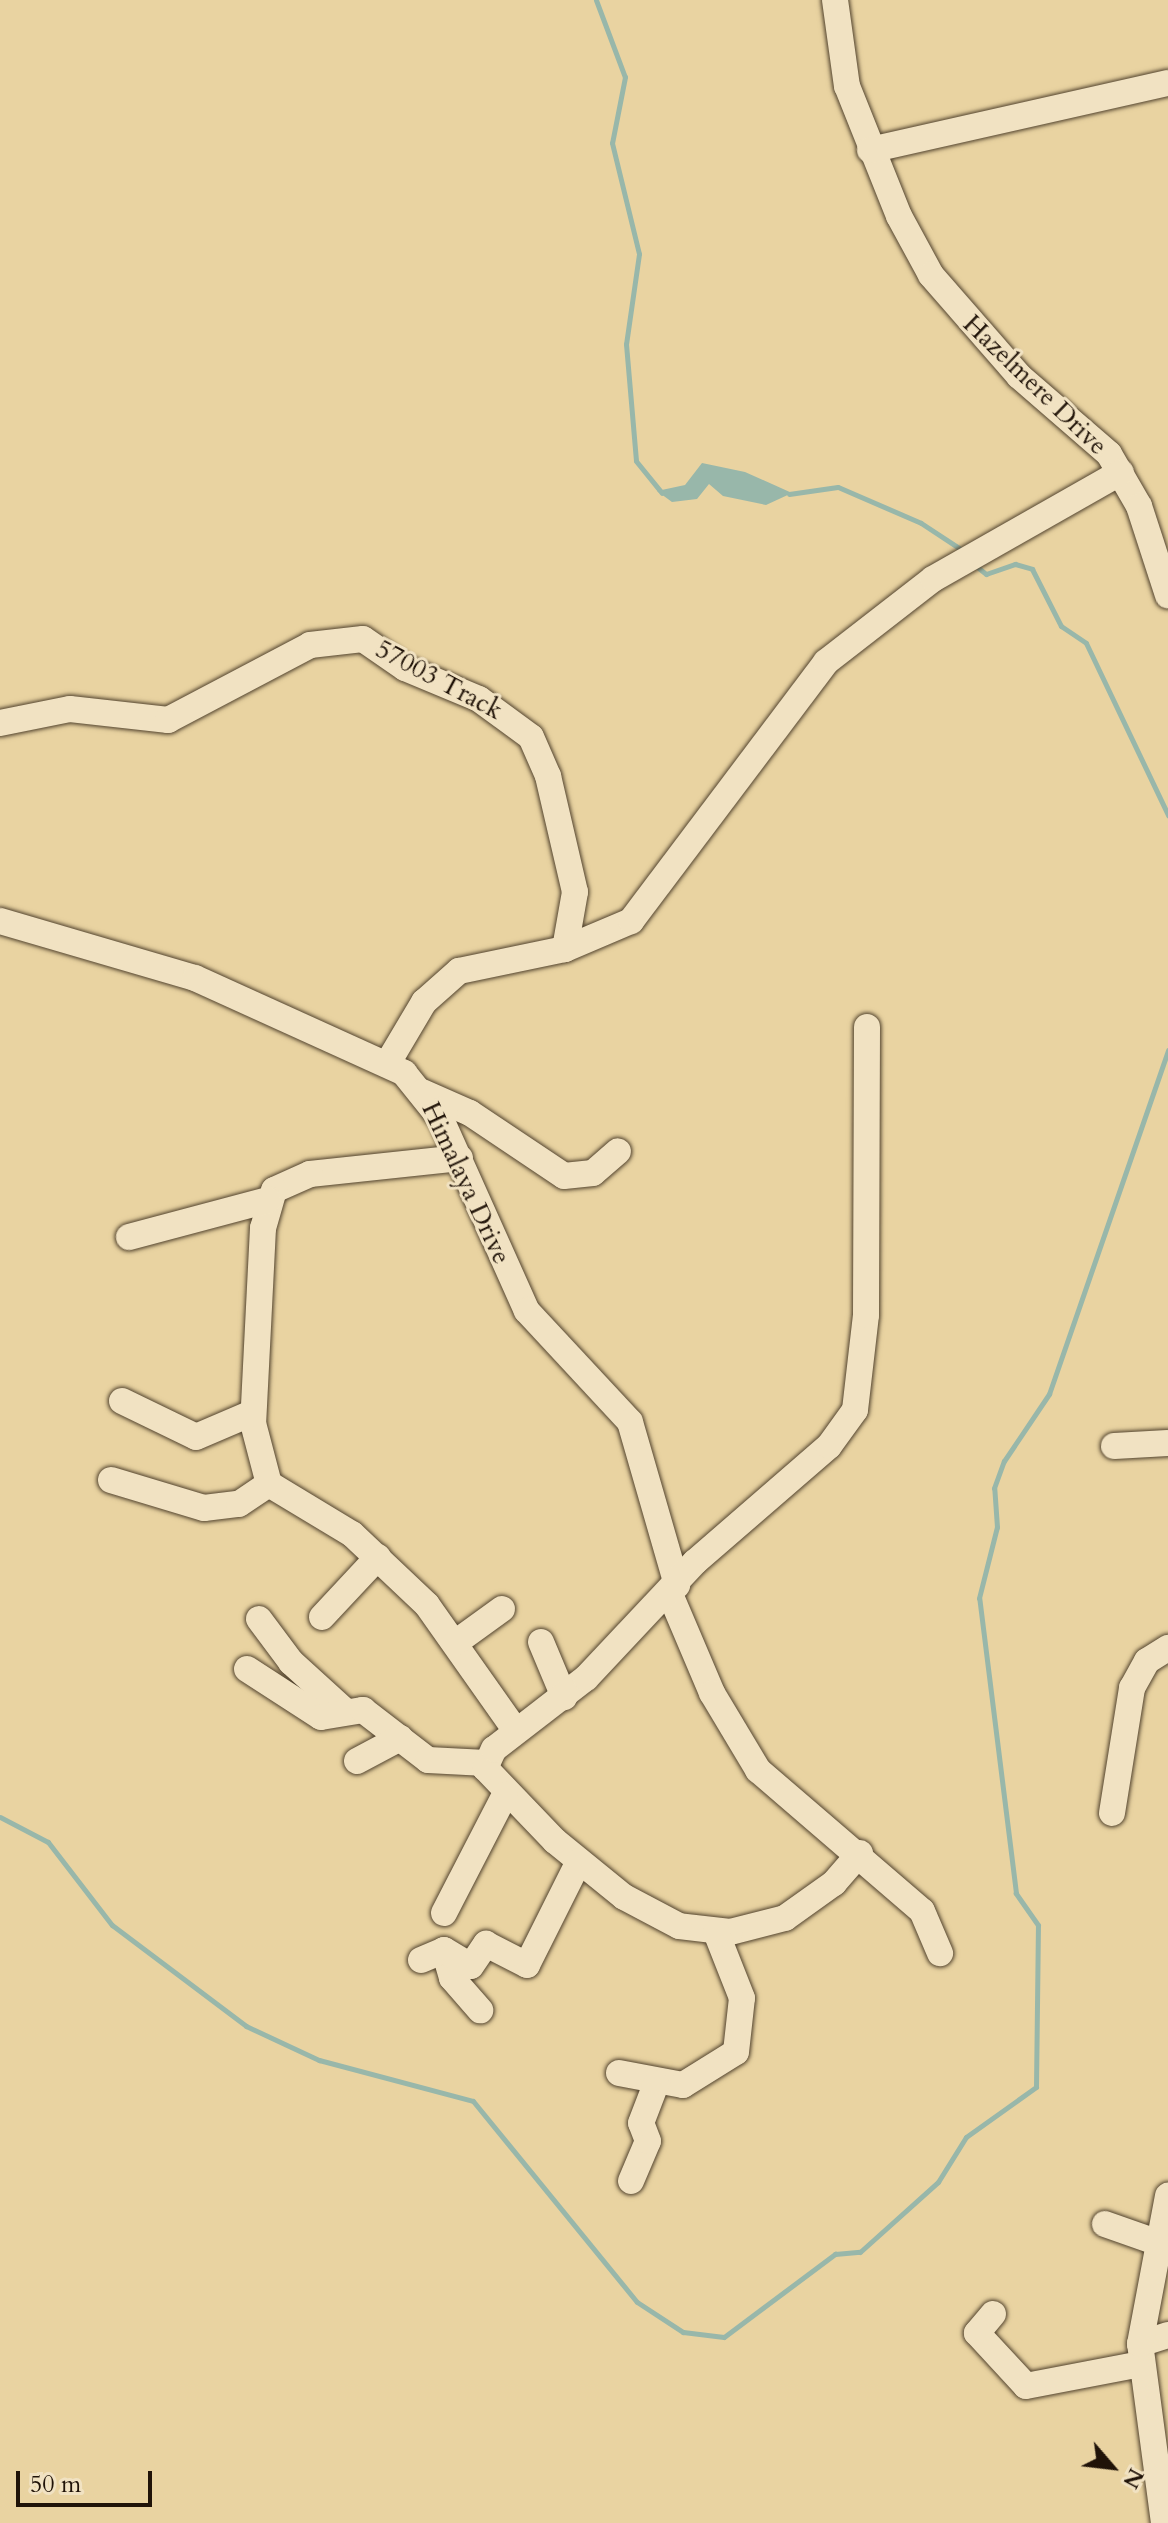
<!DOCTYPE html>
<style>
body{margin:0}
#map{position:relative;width:1168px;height:2523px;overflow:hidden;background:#e9d3a1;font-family:Cardo,serif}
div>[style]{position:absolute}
.water>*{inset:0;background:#98b7aa}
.stream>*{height:5px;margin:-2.5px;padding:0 2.5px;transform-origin:2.5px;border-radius:2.5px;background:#98b7aa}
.roads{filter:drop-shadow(0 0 2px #52432e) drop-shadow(0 0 2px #52432e)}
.minor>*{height:26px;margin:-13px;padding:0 13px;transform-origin:13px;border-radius:13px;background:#f1e2c2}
span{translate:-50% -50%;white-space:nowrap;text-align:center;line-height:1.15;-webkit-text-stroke:6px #f1e2c2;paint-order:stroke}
.street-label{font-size:26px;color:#201308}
.north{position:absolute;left:1072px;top:2427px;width:80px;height:80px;-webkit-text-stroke:6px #f1e2c2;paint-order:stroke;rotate:118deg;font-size:22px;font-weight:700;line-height:32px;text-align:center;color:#201308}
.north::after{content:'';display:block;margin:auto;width:28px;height:36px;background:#201308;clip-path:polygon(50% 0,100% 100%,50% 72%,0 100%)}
.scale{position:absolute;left:16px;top:2471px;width:136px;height:36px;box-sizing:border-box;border:4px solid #201308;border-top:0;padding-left:10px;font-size:24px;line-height:28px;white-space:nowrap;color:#201308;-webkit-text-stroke:6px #f1e2c2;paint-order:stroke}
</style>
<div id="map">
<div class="water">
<i style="clip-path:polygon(702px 463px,745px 472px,792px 493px,766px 505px,723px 496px,709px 484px,697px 499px,672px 502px,657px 491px,685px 485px)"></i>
</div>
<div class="stream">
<i style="left:596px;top:0;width:82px;rotate:69.4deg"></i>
<i style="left:625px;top:77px;width:67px;rotate:101.1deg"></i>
<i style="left:612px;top:143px;width:114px;rotate:76.3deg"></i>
<i style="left:639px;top:254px;width:91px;rotate:98.2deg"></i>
<i style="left:626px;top:344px;width:117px;rotate:85.1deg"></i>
<i style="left:636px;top:461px;width:41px;rotate:50.9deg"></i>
<i style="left:789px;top:494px;width:49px;rotate:-8.1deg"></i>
<i style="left:838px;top:487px;width:90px;rotate:23.4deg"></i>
<i style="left:921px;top:523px;width:53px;rotate:33.4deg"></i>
<i style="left:976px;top:566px;width:13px;rotate:39deg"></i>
<i style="left:986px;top:574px;width:31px;rotate:-19deg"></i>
<i style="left:1015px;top:564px;width:18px;rotate:16deg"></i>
<i style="left:1032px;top:569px;width:64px;rotate:63deg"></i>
<i style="left:1061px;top:626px;width:30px;rotate:34deg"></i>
<i style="left:1086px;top:643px;width:191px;rotate:64.5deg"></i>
<i style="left:0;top:1817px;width:54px;rotate:27.5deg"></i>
<i style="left:48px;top:1842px;width:105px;rotate:52.4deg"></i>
<i style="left:112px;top:1925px;width:168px;rotate:37deg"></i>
<i style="left:246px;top:2026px;width:81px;rotate:25deg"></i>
<i style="left:319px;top:2060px;width:159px;rotate:14.9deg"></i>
<i style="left:473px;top:2101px;width:259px;rotate:50.8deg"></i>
<i style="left:637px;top:2302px;width:55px;rotate:33.1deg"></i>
<i style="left:683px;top:2332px;width:41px;rotate:7deg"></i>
<i style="left:724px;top:2337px;width:139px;rotate:-36.8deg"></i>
<i style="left:835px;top:2254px;width:25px;rotate:-5deg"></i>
<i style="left:860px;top:2252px;width:105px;rotate:-41.9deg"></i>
<i style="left:938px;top:2182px;width:53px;rotate:-58.1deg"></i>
<i style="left:966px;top:2137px;width:86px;rotate:-35.5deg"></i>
<i style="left:1036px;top:2087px;width:162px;rotate:-89.3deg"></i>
<i style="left:1038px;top:1925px;width:39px;rotate:-125deg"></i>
<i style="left:1016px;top:1893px;width:297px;rotate:-97.1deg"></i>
<i style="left:979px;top:1598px;width:73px;rotate:-75.8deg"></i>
<i style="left:997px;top:1527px;width:39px;rotate:-94deg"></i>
<i style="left:994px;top:1488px;width:29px;rotate:-70deg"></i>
<i style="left:1004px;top:1461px;width:81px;rotate:-56.1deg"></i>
<i style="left:1049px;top:1394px;width:364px;rotate:-70.9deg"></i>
</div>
<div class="roads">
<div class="minor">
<i style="left:835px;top:0;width:87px;rotate:82.1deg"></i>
<i style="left:847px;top:86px;width:140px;rotate:68.2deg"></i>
<i style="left:899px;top:216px;width:67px;rotate:61.5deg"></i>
<i style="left:931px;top:275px;width:134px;rotate:48.9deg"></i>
<i style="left:1019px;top:376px;width:119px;rotate:40.9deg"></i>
<i style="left:1109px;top:454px;width:60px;rotate:60deg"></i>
<i style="left:1139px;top:506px;width:94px;rotate:72deg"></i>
<i style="left:870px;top:150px;width:305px;rotate:-12.7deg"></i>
<i style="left:0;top:723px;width:71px;rotate:-11.3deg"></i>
<i style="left:70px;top:709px;width:99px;rotate:6.4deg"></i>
<i style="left:168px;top:720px;width:161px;rotate:-27.8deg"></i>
<i style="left:310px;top:645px;width:53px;rotate:-6.5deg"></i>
<i style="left:363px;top:639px;width:51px;rotate:34.6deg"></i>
<i style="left:405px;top:668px;width:80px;rotate:22.7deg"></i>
<i style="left:479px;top:699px;width:64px;rotate:36.2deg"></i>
<i style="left:531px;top:737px;width:43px;rotate:66.4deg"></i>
<i style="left:548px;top:776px;width:119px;rotate:76.9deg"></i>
<i style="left:575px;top:892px;width:58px;rotate:100deg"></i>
<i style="left:0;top:921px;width:203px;rotate:16.3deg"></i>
<i style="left:195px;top:978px;width:230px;rotate:24.4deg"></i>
<i style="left:404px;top:1073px;width:59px;rotate:51.2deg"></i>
<i style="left:441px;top:1119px;width:210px;rotate:65.9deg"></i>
<i style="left:527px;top:1311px;width:151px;rotate:47.1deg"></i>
<i style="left:630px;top:1422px;width:170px;rotate:73.9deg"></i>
<i style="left:389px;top:1061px;width:69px;rotate:-59.3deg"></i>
<i style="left:424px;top:1002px;width:47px;rotate:-41.5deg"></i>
<i style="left:459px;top:971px;width:108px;rotate:-11.7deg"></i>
<i style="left:565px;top:949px;width:72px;rotate:-23deg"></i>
<i style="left:631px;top:921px;width:324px;rotate:-53deg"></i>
<i style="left:826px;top:662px;width:135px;rotate:-37.8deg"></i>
<i style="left:933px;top:579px;width:216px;rotate:-29.6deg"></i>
<i style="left:422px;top:1092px;width:52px;rotate:23.6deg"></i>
<i style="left:470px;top:1113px;width:113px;rotate:33.8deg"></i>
<i style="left:564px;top:1176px;width:29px;rotate:-6deg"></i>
<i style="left:593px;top:1173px;width:33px;rotate:-41deg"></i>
<i style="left:460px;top:1158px;width:151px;rotate:173.9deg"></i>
<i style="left:310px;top:1174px;width:39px;rotate:156deg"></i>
<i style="left:274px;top:1190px;width:40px;rotate:106deg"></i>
<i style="left:263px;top:1228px;width:195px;rotate:92.9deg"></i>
<i style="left:253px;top:1423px;width:63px;rotate:75.3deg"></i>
<i style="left:269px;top:1484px;width:97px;rotate:31.1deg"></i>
<i style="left:352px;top:1534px;width:103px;rotate:43.4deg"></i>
<i style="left:427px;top:1605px;width:154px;rotate:54.8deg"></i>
<i style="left:129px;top:1237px;width:144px;rotate:-14.9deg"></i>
<i style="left:122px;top:1401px;width:82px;rotate:25.9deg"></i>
<i style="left:196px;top:1437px;width:61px;rotate:-23.2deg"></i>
<i style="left:1114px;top:1446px;width:54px;rotate:-3.2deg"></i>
<i style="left:111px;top:1480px;width:97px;rotate:16.8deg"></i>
<i style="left:204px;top:1508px;width:35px;rotate:-7deg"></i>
<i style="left:239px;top:1504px;width:36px;rotate:-34deg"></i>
<i style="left:670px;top:1594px;width:108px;rotate:67deg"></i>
<i style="left:712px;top:1693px;width:90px;rotate:59.1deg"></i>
<i style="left:758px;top:1770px;width:216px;rotate:40.7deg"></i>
<i style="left:922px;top:1911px;width:46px;rotate:66.8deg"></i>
<i style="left:322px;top:1617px;width:82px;rotate:-47deg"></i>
<i style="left:259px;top:1619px;width:54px;rotate:53.3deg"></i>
<i style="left:291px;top:1662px;width:72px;rotate:42.2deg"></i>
<i style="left:541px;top:1642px;width:60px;rotate:67.3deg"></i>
<i style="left:455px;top:1643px;width:58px;rotate:-35.9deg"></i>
<i style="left:247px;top:1669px;width:88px;rotate:33deg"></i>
<i style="left:321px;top:1717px;width:43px;rotate:-9.5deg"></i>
<i style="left:363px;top:1710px;width:82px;rotate:37.6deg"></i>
<i style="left:428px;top:1760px;width:58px;rotate:3deg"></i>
<i style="left:357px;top:1761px;width:49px;rotate:-28.1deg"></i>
<i style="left:1112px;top:1813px;width:127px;rotate:-80.9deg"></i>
<i style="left:1132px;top:1688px;width:31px;rotate:-61deg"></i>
<i style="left:1147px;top:1661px;width:25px;rotate:-32deg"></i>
<i style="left:860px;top:1853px;width:40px;rotate:131deg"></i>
<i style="left:834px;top:1883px;width:60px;rotate:144.5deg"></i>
<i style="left:785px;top:1918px;width:57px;rotate:165.7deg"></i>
<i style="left:730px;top:1932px;width:51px;rotate:-173.3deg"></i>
<i style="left:679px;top:1926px;width:62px;rotate:-152.2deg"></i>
<i style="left:624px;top:1897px;width:89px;rotate:-140.9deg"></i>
<i style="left:555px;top:1841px;width:101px;rotate:-133.8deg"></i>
<i style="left:485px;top:1768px;width:21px;rotate:-65deg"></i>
<i style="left:494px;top:1749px;width:116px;rotate:-37.7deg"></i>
<i style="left:586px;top:1678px;width:159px;rotate:-46.8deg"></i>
<i style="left:695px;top:1562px;width:177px;rotate:-40.9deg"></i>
<i style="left:829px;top:1446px;width:44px;rotate:-54.2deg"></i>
<i style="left:855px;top:1410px;width:96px;rotate:-83.4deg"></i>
<i style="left:866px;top:1315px;width:288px;rotate:-89.8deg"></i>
<i style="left:444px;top:1913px;width:133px;rotate:-62.7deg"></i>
<i style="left:444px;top:1950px;width:29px;rotate:74deg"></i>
<i style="left:452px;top:1978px;width:43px;rotate:48.8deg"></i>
<i style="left:421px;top:1960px;width:25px;rotate:-23deg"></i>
<i style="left:444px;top:1950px;width:31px;rotate:31deg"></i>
<i style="left:471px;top:1966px;width:27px;rotate:-56deg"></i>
<i style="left:486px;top:1944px;width:46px;rotate:27.1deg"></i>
<i style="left:527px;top:1965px;width:116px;rotate:-63.4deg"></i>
<i style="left:619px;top:2073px;width:65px;rotate:10.6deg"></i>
<i style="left:683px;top:2085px;width:62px;rotate:-31.9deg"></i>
<i style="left:736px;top:2052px;width:54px;rotate:-83.7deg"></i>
<i style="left:742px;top:1998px;width:71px;rotate:-111.5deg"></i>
<i style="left:631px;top:2181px;width:43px;rotate:-67deg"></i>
<i style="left:648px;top:2141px;width:19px;rotate:-111deg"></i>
<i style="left:641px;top:2123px;width:42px;rotate:-69deg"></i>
<i style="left:1105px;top:2224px;width:54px;rotate:19.4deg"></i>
<i style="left:993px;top:2314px;width:25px;rotate:130deg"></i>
<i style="left:977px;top:2333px;width:72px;rotate:47.2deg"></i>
<i style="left:1026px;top:2386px;width:117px;rotate:-10.8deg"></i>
<i style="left:1140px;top:2344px;width:29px;rotate:-18deg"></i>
<i style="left:1164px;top:2523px;width:181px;rotate:-97.6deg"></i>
<i style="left:1140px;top:2344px;width:151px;rotate:-79.3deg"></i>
</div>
</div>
<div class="street-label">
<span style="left:1035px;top:385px;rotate:44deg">Hazelmere Drive</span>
<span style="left:439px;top:680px;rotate:28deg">57003 Track</span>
<span style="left:466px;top:1183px;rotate:65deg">Himalaya Drive</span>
</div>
<div class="north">N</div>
<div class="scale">50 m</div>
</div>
